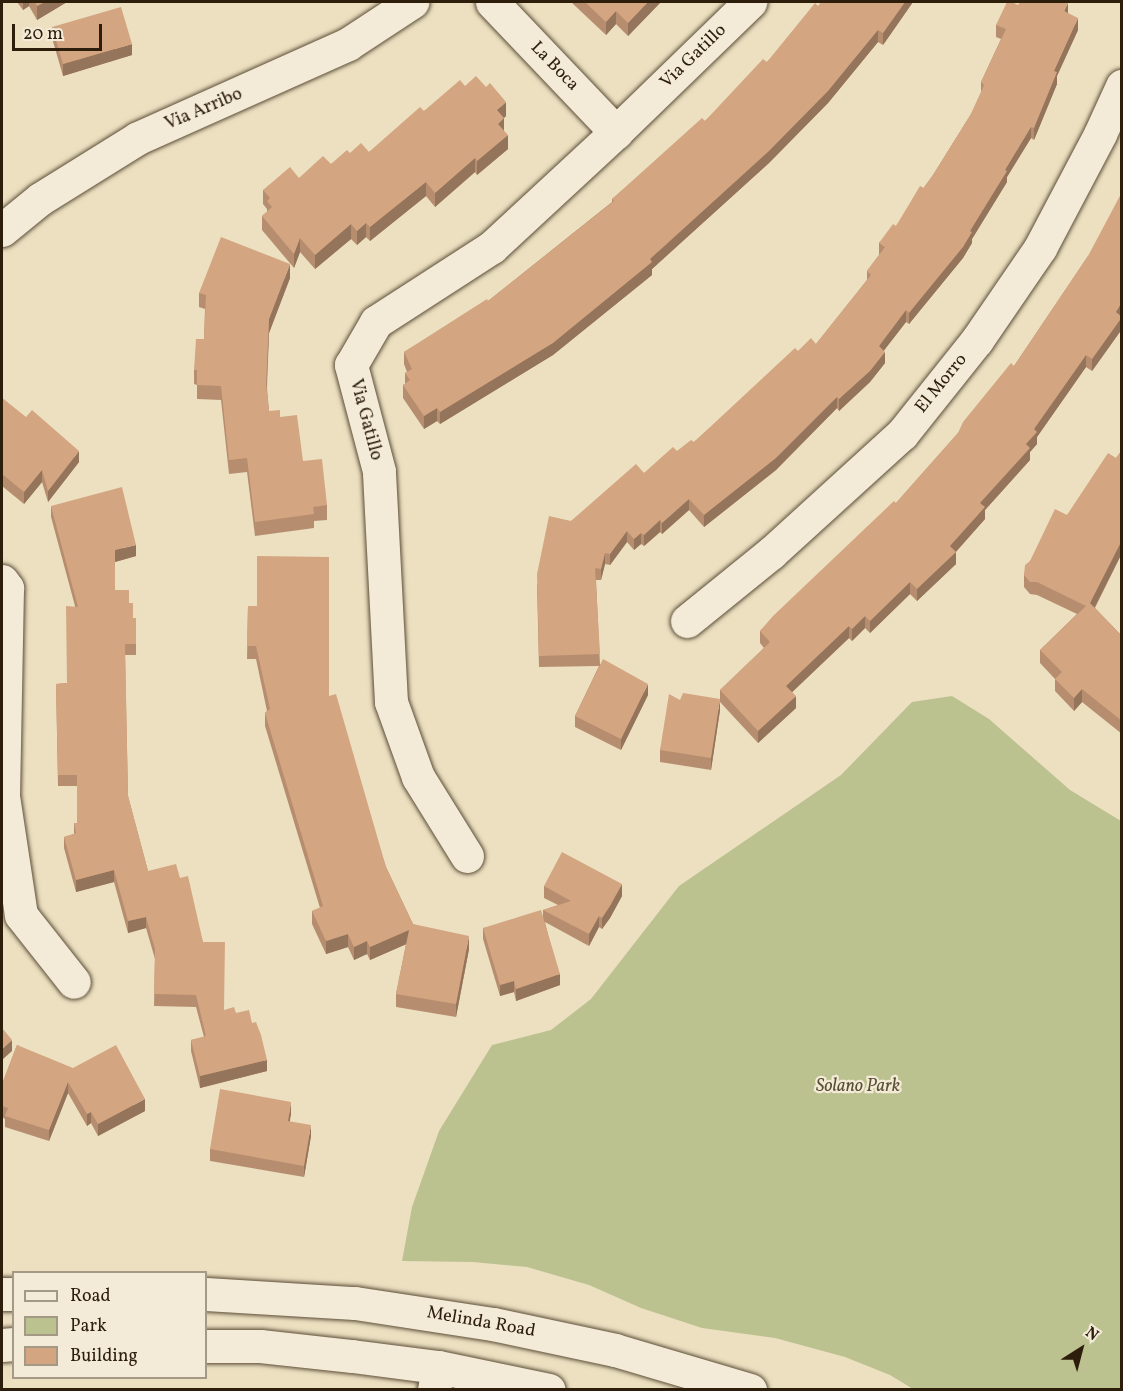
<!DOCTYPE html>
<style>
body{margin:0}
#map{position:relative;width:1123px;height:1391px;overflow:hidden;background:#ece0c1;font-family:Vollkorn,serif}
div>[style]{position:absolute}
.green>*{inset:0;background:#bcc190}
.roads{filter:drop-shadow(0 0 2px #5d4e38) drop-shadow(0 0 2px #5d4e38)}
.street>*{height:33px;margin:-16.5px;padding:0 16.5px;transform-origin:16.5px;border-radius:16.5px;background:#f3ebd7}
.secondary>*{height:33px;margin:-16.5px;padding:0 16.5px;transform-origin:16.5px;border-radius:16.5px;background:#f3ebd7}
.wall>*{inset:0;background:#b68e6f}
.shaded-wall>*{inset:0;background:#94745a}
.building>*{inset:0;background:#d4a581}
span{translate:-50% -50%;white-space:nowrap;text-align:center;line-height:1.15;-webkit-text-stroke:4.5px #f3ebd7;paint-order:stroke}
.street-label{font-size:18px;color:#2d1d0b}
.park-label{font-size:18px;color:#584e33;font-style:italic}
.frame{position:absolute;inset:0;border:3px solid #2d1d0b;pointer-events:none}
.legend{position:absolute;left:12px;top:1271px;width:195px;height:108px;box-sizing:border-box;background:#f3ebd7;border:2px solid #a49985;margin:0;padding:8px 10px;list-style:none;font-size:18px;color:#2d1d0b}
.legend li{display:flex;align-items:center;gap:12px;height:30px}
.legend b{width:30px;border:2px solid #a49985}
.north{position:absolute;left:1051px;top:1319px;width:60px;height:60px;-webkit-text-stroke:4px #f3ebd7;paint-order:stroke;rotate:36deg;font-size:16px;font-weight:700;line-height:24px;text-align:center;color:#2d1d0b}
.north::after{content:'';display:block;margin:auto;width:21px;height:27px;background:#2d1d0b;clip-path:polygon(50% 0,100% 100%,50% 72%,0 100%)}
.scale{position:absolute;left:12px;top:24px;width:90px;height:27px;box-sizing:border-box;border:3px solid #2d1d0b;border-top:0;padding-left:8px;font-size:18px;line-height:21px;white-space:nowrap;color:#2d1d0b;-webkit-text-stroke:4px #f3ebd7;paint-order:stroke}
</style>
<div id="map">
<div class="green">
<i style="clip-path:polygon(952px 696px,989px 719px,1070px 790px,1121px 821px,1121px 1389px,913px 1389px,890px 1375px,845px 1357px,775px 1338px,702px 1328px,641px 1308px,589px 1285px,527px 1267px,473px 1262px,402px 1261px,412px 1207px,439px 1131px,492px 1045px,551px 1030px,591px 999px,679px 886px,841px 775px,912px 702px)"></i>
</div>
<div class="roads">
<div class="street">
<i style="left:492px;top:2px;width:180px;rotate:46.4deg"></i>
<i style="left:2px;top:581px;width:9px;rotate:54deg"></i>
<i style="left:7px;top:588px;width:208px;rotate:91.1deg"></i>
<i style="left:3px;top:796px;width:120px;rotate:81.4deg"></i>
<i style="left:21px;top:915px;width:85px;rotate:51.7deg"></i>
<i style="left:687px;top:621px;width:108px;rotate:-39deg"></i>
<i style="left:771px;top:553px;width:177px;rotate:-42.3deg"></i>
<i style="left:902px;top:434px;width:120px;rotate:-51.4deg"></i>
<i style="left:977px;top:340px;width:112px;rotate:-55.6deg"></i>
<i style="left:1040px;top:248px;width:129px;rotate:-62.2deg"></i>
<i style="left:1100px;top:134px;width:53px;rotate:-65.4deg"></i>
<i style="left:467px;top:856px;width:93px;rotate:-121.8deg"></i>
<i style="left:418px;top:777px;width:80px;rotate:-109.8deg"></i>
<i style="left:391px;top:702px;width:231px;rotate:-93deg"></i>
<i style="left:379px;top:471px;width:110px;rotate:-104.8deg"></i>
<i style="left:351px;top:365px;width:50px;rotate:-59.8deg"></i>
<i style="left:376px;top:322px;width:138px;rotate:-32.9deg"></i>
<i style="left:492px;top:247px;width:169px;rotate:-42.8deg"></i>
<i style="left:616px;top:132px;width:187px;rotate:-44.1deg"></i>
<i style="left:434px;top:1390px;width:23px;rotate:-80deg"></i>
</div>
<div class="secondary">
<i style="left:2px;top:230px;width:49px;rotate:-39.2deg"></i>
<i style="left:40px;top:199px;width:115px;rotate:-31.9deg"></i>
<i style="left:138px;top:138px;width:230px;rotate:-24.1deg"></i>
<i style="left:348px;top:44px;width:77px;rotate:-33.3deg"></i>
<i style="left:2px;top:1294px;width:12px"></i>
<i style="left:206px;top:1294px;width:149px;rotate:3.5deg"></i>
<i style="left:355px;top:1303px;width:140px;rotate:8.7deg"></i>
<i style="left:493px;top:1324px;width:125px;rotate:12deg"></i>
<i style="left:615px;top:1350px;width:141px;rotate:16.5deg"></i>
<i style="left:2px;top:1345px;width:12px;rotate:-5deg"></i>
<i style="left:206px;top:1346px;width:54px"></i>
<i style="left:260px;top:1346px;width:93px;rotate:6.2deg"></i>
<i style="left:352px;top:1356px;width:87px;rotate:7.3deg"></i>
<i style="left:438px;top:1367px;width:113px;rotate:11.7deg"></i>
</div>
</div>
<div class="wall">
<i style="clip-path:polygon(17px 2px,67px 2px,37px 20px,29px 6px,23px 10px)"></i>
<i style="clip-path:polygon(571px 2px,661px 2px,628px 36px,616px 24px,606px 35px)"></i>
<i style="clip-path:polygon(913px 2px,883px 45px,878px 42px,828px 103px,769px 163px,652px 269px,652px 275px,553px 355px,440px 424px,437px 421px,424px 429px,403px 398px,403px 385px,405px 384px,405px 373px,407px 372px,404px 364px,404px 352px,488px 301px,612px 202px,612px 199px,705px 121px,767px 62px,818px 6px)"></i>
<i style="clip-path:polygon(1018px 5px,1068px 13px,1078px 30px,1057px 76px,1057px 84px,1034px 140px,1031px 138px,1007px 177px,1007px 182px,972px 239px,972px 243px,963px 258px,909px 324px,906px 322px,884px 350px,885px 363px,870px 382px,839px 411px,837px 408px,776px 470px,704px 527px,689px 510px,662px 534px,660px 532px,644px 546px,641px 544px,634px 550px,627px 542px,610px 565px,605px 564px,601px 580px,596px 580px,600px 664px,648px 695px,621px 750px,575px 727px,575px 716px,599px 666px,539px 667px,537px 585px,571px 521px,644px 473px,677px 451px,694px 442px,798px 351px,816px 344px,867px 280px,867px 271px,879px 255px,879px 243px,896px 226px,933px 175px,971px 114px,981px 93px,981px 82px,1001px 39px,996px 37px,996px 25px)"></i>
<i style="clip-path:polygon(52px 27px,132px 55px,63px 76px,52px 38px)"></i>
<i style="clip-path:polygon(465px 86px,486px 87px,506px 116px,504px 118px,504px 131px,508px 149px,477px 175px,475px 172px,435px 207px,426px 196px,370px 241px,366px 237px,357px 245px,351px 239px,315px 269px,300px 252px,294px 268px,262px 230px,262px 216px,267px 212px,267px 209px,263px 204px,263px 190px,299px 178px,331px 164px,350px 153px,369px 152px,424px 111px)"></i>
<i style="clip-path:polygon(1088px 256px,1122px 317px,1122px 329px,1092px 371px,1086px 367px,1037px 437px,1037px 444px,1030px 452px,1030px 460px,985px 510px,985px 519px,956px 552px,956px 564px,917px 601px,910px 594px,870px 633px,865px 628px,852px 641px,849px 638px,792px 692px,796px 708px,758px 743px,720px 702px,720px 690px,764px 648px,760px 643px,760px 631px,896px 503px,958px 433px,1014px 366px)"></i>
<i style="clip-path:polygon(290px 278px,269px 333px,267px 388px,269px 411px,280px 417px,303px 461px,327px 505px,327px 520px,314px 521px,314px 528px,255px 536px,247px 472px,229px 474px,221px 400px,197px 399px,197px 385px,194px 384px,194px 370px,204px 339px,205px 309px,199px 307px,199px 293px)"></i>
<i style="clip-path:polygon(2px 398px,79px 462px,48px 502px,42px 482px,24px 504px,2px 486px)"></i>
<i style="clip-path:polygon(1122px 450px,1122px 553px,1095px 608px,1122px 636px,1122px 734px,1082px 702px,1074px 711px,1055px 691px,1055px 679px,1040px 663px,1040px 650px,1077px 614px,1037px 595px,1030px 594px,1024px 587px,1024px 575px,1030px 561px,1067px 515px,1116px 458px)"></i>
<i style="clip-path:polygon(51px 506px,136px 556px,115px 562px,115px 590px,129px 603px,133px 618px,136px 618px,136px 655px,125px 655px,128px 796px,148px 871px,180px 878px,203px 942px,224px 1010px,236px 1013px,252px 1023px,267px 1071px,200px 1088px,191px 1051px,191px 1040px,204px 1037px,196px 1007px,154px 1006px,155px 959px,146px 928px,128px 933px,114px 882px,76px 892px,64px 848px,64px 837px,74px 834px,74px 823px,77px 823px,77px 786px,58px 786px,56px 684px,67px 683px,75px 606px,51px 517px)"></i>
<i style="clip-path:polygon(248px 606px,329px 696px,386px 867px,413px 924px,469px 949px,456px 1017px,396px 1007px,396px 994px,406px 944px,370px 960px,367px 954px,354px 960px,348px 947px,326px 954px,312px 924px,312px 911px,320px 908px,265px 726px,265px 713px,267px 711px,256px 659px,247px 659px)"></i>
<i style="clip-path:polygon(680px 700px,720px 710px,711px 770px,660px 762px,660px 750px)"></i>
<i style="clip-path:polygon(544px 886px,622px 896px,610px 918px,602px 929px,599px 927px,589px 946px,545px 922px,560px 985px,516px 1001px,514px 992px,500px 996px,483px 939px,483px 928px,543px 917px,543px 910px,558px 905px,544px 898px)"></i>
<i style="clip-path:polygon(17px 1045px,145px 1111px,98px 1136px,91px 1123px,87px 1126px,68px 1093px,49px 1141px,5px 1127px,5px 1119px,2px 1117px,2px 1084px)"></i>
<i style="clip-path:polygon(291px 1114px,289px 1121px,311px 1136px,304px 1177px,210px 1161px,210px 1149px)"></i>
</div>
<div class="shaded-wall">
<i style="clip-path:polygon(23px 2px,29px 2px,29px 6px,23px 10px)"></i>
<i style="clip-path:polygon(45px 2px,67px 2px,37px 20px,37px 6px)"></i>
<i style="clip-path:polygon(648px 2px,661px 2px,628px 36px,628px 23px)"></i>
<i style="clip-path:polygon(905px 2px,913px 2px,883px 45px,883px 33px)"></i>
<i style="clip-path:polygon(1068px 3px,1068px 14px,1064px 11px)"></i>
<i style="clip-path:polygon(616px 11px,616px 24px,606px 35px,606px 22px)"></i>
<i style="clip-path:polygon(1078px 18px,1078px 30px,1057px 76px,1057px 84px,1034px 140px,1034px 128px,1054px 71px)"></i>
<i style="clip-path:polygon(878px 30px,878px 42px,828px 103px,769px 163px,652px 269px,652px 275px,553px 355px,440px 424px,440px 412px,650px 259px)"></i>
<i style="clip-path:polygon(132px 44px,132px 55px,63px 76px,63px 64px)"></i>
<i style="clip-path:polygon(506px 102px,506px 116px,497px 124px,497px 110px)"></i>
<i style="clip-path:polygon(504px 118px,504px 133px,498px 124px)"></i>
<i style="clip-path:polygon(1031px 127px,1031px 138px,1007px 177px,1007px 182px,972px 239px,972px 243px,963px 258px,909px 324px,909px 313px,970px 231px,1005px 170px)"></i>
<i style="clip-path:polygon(508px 135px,508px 149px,477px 175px,477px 161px)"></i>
<i style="clip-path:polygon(475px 158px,475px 172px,435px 207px,435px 193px)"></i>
<i style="clip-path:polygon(426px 182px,426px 196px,370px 241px,370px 227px)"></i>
<i style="clip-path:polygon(366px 223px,366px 237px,357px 245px,357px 231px)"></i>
<i style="clip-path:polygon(351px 224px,351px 239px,315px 269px,315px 255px)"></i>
<i style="clip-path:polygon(300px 238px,300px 252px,294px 268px,294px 254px)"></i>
<i style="clip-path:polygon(290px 264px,290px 278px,269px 333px,266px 399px,269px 319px)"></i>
<i style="clip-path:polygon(1122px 301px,1122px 313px,1116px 324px,1116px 312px)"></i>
<i style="clip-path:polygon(906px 310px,906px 322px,879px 357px,879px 346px)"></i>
<i style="clip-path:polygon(1122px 317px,1122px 329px,1092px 371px,1092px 359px)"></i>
<i style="clip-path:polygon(885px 352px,885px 363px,870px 382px,839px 411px,839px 399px)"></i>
<i style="clip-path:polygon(1086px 355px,1086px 367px,1037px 437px,1037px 444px,1030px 452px,1030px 460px,985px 510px,985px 519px,952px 556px,956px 552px,956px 564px,917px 601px,917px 589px,980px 503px,1026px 444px,1034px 429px)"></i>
<i style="clip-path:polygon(837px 397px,837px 408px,776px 470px,704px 527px,704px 515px)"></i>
<i style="clip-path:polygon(437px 408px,437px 421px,424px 429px,424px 416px)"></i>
<i style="clip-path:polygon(79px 451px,79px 462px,48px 502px,48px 491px)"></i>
<i style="clip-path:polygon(42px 470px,42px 482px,24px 504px,24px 492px)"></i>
<i style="clip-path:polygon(689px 499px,689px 510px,662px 534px,662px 523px)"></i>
<i style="clip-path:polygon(660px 520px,660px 532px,644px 546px,644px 535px)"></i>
<i style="clip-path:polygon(627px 531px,627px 542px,610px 565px,610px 554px)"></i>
<i style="clip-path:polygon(641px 533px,641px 544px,634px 550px,634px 539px)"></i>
<i style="clip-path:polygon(1122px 540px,1122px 553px,1090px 616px,1090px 603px)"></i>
<i style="clip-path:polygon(136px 545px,136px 556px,115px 562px,115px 550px)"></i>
<i style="clip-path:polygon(605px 553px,605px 564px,601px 580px,601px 569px)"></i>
<i style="clip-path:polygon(910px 582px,910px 594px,870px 633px,870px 621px)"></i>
<i style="clip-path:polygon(865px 616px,865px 628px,852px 641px,852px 629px)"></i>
<i style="clip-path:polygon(849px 626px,849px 638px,786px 698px,786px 686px)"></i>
<i style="clip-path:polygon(648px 684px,648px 695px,621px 750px,621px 739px)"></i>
<i style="clip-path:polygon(1082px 689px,1082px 702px,1074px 711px,1074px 698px)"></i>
<i style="clip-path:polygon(796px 696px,796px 708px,758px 743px,758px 731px)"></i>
<i style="clip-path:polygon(720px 699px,720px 710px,711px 770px,711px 758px)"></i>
<i style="clip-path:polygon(114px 870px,114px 882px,76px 892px,76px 880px)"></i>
<i style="clip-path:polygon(622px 884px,622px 896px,610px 918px,602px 929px,602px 918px)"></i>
<i style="clip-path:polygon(599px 916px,599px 927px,589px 946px,589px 934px)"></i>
<i style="clip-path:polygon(146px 917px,146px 928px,128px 933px,128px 921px)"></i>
<i style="clip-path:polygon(409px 930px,409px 943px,370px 960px,370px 947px)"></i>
<i style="clip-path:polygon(348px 934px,348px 947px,326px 954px,326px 941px)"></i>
<i style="clip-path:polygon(469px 936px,469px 949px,456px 1017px,456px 1004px)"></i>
<i style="clip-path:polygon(367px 941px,367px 954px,354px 960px,354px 947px)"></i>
<i style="clip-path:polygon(560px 974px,560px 985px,516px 1001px,516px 989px)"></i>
<i style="clip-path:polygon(514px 981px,514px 992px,500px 996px,500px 985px)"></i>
<i style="clip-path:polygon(12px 1040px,12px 1051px,2px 1060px,2px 1049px)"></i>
<i style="clip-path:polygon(267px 1060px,267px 1071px,200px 1088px,200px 1076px)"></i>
<i style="clip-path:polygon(68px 1082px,68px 1093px,49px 1141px,49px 1130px)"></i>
<i style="clip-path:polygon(145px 1099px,145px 1111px,98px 1136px,98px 1124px)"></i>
<i style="clip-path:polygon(291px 1102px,291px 1114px,288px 1132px,288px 1121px)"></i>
<i style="clip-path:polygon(91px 1112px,91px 1123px,87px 1126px,87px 1114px)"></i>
<i style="clip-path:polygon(311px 1125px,311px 1136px,304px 1177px,304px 1166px)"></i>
</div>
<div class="building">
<i style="clip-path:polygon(35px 2px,45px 2px,37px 6px)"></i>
<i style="clip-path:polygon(585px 2px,648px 2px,628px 23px,616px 11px,606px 22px)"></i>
<i style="clip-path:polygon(821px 2px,905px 2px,883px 33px,878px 30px,828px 91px,769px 151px,650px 259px,652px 262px,553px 343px,440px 412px,437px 408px,424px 416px,403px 385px,410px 380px,405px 373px,412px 369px,404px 352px,487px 299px,488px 301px,614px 201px,612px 199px,702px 118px,705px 121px,763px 59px,767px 62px,815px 3px,818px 6px)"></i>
<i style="clip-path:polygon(1007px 2px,1012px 2px,1018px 5px,1020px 2px,1065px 2px,1068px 3px,1064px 11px,1078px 18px,1054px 71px,1057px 72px,1034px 128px,1031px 127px,1005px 170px,1007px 171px,970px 231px,972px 232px,963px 247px,909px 313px,906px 310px,879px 346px,885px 352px,870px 371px,839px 399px,837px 397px,776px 458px,704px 515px,689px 499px,662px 523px,660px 520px,644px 535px,641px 533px,634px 539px,627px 531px,610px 554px,605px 553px,601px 569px,595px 568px,600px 654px,539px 656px,537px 574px,549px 516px,571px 521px,636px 464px,644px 473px,673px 447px,677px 451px,691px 440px,694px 442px,795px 348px,798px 351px,811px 338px,816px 344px,871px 275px,867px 271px,885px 247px,879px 243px,893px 224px,896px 226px,920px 186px,924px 188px,933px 175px,971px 114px,984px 85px,981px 82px,1006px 29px,996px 25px)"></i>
<i style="clip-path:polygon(121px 7px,132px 44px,63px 64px,52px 27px)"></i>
<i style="clip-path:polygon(476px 76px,486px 87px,490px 83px,506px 102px,497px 110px,504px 118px,498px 124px,508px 135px,477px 161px,475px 158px,435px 193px,426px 182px,370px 227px,366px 223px,357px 231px,351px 224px,315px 255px,300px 238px,294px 254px,262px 216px,272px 207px,267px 201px,270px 198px,263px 190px,290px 167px,299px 178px,323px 156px,331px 164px,347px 150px,350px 153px,361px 143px,369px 152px,420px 107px,424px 111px,460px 80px,465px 86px)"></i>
<i style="clip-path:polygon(1122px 192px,1122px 301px,1116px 312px,1122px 317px,1092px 359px,1086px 355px,1034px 429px,1037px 432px,1026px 444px,1030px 448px,980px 503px,985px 507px,950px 546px,956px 552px,917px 589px,910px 582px,870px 621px,865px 616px,852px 629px,849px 626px,786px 686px,796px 696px,758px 731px,720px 690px,770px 642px,760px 631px,773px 616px,894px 501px,896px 503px,958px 433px,963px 422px,1011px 363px,1014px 366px,1088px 256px)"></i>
<i style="clip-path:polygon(221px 237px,290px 264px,269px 319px,266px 384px,269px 411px,280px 410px,280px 417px,297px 415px,303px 461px,322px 459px,327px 505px,313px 507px,314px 514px,255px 522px,247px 458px,229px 460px,221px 386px,197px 385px,197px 370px,194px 370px,196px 339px,204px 339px,206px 295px,199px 293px)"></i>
<i style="clip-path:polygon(2px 398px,26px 417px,32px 410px,79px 451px,48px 491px,42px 470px,24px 492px,2px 474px)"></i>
<i style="clip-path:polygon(1122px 450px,1122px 540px,1090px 603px,1122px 636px,1122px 721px,1082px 689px,1074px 698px,1055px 679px,1062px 672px,1040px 650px,1086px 606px,1037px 582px,1030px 582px,1024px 575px,1025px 565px,1030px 561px,1055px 509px,1067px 515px,1108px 453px,1116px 458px)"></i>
<i style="clip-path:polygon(122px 487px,136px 545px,115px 550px,115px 590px,129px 590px,129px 603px,133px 603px,133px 618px,136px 618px,136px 644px,125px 644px,128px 796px,148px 871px,176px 864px,180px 878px,188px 876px,203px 942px,225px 942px,224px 1010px,234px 1007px,236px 1013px,249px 1010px,252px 1023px,256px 1022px,261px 1035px,267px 1060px,200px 1076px,191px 1040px,206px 1036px,196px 995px,154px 994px,155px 949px,146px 917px,128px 921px,114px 870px,76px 880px,64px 837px,76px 833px,74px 823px,77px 823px,77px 775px,58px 775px,56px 684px,67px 683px,66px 606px,78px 607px,51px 506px)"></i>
<i style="clip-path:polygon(257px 556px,329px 557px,329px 696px,336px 694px,386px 867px,413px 924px,469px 936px,456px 1004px,396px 994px,409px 930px,370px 947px,367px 941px,354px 947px,348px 934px,326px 941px,312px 911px,323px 906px,265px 713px,270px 709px,256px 646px,247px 646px,248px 606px,257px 606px)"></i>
<i style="clip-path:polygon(603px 659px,648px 684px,621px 739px,575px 716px)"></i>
<i style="clip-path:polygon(683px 693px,720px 699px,711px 758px,660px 750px,669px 694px,680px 700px)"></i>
<i style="clip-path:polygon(562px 852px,622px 884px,610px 906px,602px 918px,599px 916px,589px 934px,543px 910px,571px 901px,544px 886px)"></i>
<i style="clip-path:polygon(541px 910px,560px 974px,516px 989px,514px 981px,500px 985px,483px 928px)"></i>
<i style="clip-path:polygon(2px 1028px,12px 1040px,2px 1049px)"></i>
<i style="clip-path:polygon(17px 1045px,73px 1068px,116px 1045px,145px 1099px,98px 1124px,91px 1112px,87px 1114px,68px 1082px,49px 1130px,5px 1116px,8px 1108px,2px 1106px,2px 1084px)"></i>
<i style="clip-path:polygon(220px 1089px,291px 1102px,288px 1121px,311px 1125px,304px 1166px,210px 1149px)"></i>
</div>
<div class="street-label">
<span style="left:694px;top:57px;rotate:-44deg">Via Gatillo</span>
<span style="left:554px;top:67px;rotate:46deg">La Boca</span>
<span style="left:204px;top:110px;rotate:-23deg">Via Arribo</span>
<span style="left:942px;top:384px;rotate:-51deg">El Morro</span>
<span style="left:365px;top:420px;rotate:75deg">Via Gatillo</span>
<span style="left:481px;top:1323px;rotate:10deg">Melinda Road</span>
</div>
<div class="park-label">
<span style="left:858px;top:1087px">Solano Park</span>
</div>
<div class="frame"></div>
<ul class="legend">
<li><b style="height:8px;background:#f3ebd7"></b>Road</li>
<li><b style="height:16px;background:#bcc190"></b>Park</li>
<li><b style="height:16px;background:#d4a581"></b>Building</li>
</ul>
<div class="north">N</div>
<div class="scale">20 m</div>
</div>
